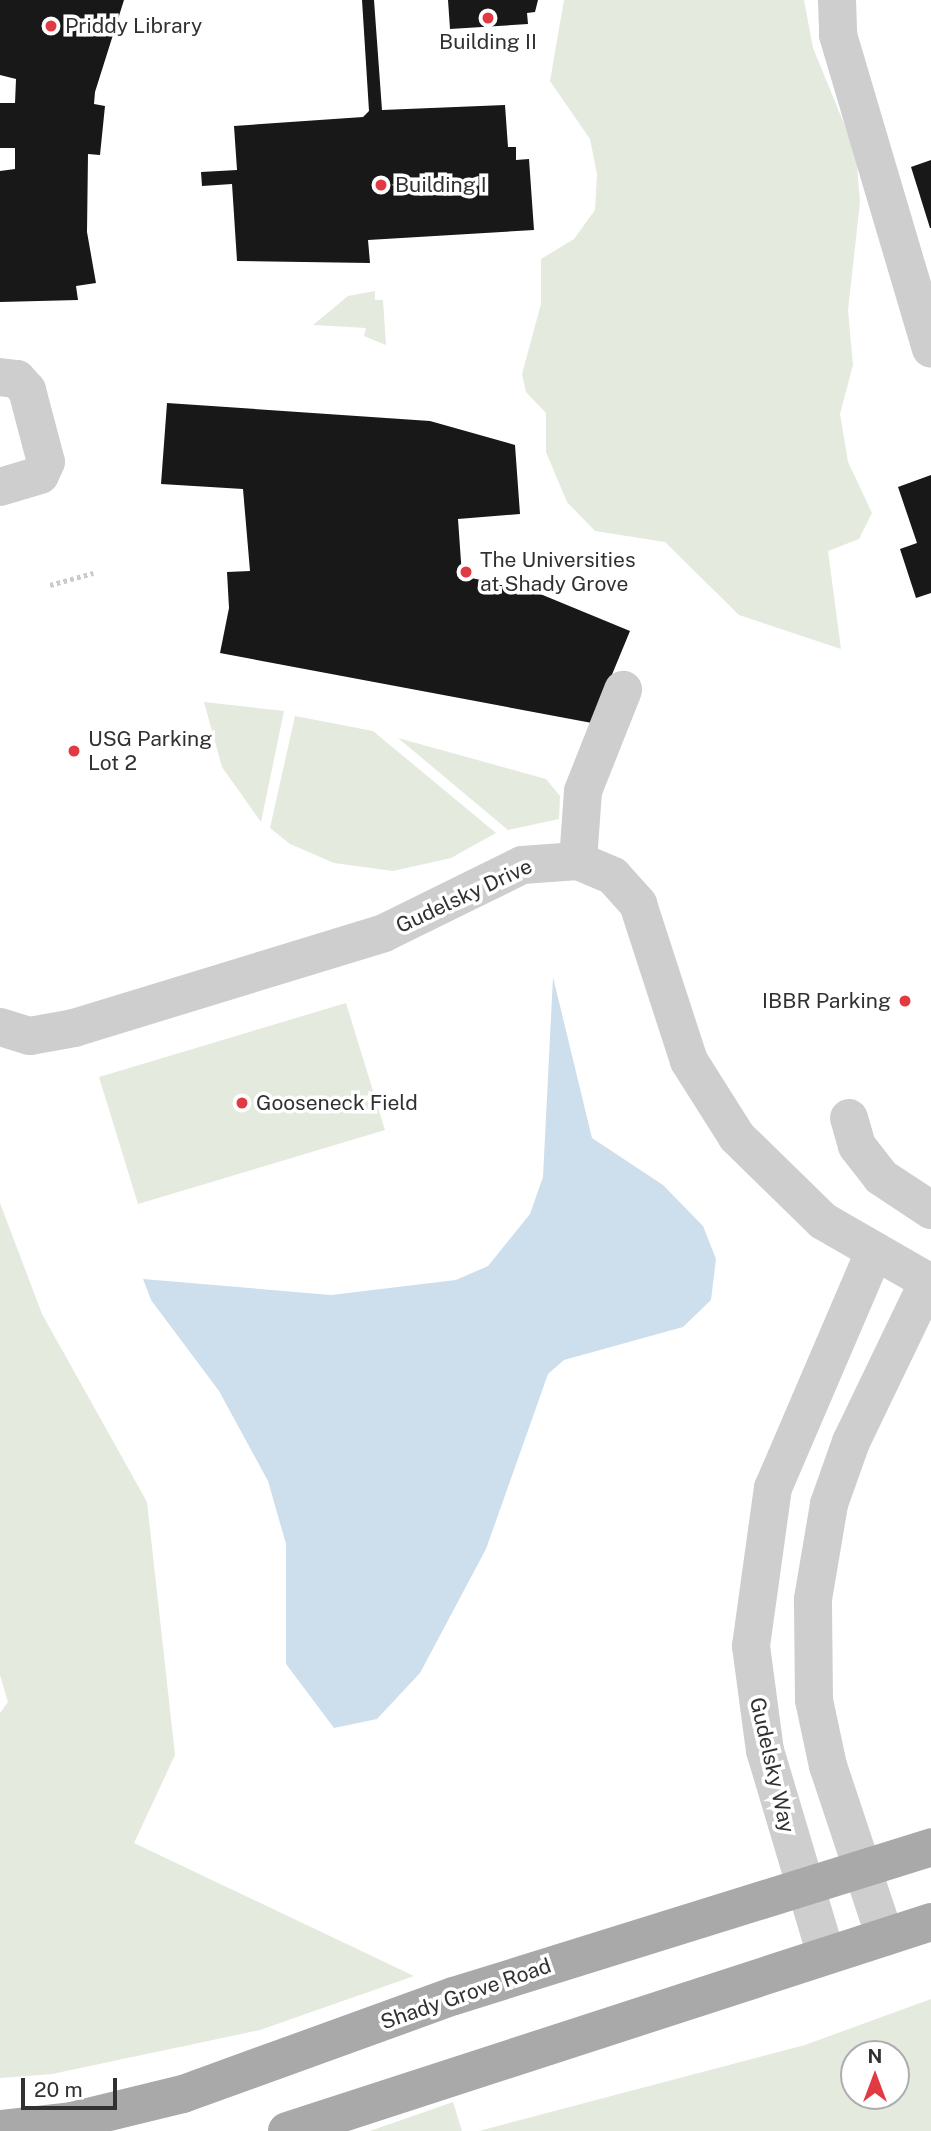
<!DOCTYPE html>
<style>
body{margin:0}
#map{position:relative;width:931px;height:2131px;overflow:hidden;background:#fff;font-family:"Public Sans",sans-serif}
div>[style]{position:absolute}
.green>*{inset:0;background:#e4eadd}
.water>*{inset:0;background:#cddfec}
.building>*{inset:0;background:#181818}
.path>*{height:4.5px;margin-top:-2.25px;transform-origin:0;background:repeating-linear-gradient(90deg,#cbcbcb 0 3.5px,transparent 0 7px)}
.minor>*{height:38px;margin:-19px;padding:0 19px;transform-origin:19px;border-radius:19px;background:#cecece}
.major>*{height:38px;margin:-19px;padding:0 19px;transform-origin:19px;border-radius:19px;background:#a9a9a9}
.dots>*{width:19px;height:19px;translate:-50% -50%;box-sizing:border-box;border:4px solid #fff;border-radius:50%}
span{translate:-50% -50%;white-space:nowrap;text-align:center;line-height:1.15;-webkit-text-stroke:7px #fff;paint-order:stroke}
.poi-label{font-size:21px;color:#313131}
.left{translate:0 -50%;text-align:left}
.right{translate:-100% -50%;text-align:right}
.street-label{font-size:21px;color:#313131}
.north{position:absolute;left:840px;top:2040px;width:70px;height:70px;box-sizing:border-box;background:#fff;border:2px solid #adadad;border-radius:50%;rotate:0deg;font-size:19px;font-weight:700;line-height:28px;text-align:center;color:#313131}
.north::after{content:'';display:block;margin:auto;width:24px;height:32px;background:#e13a43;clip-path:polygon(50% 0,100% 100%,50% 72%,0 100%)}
.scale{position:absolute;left:21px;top:2078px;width:96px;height:32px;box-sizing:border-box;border:4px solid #313131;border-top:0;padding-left:9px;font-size:21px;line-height:24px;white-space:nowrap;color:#313131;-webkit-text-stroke:5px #fff;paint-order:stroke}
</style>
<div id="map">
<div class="green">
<i style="clip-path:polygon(564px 0,804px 0,813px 48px,856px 153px,860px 202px,848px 310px,853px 365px,840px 414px,848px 462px,872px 513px,859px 539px,828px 551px,841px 649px,739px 615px,665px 542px,595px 531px,567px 502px,546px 452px,546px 413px,526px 392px,522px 374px,541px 304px,541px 259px,574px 239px,595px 210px,597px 174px,590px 139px,550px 81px)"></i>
<i style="clip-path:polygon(375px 291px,375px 300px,383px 300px,386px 345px,364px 336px,366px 328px,313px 325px,348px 296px)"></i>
<i style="clip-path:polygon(204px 702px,284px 711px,261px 822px,222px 767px)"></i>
<i style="clip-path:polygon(295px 716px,373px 731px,496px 833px,451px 858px,393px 871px,334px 863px,290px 844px,270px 828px)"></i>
<i style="clip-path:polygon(398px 738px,546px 779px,560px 796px,559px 819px,508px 830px)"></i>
<i style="clip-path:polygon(346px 1003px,385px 1130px,138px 1204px,99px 1077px)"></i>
<i style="clip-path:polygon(0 1203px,42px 1314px,147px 1502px,175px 1755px,134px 1843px,414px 1976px,260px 2030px,52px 2074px,0 2078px,0 1713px,8px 1702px,0 1675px)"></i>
<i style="clip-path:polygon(evenodd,931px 1999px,931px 2131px,479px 2131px,805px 2045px,931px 1999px,854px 2054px,896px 2054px,896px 2096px,854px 2096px,854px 2054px)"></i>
<i style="clip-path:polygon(453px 2102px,462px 2131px,370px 2131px)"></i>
</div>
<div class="water">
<i style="clip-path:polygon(553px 977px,592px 1138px,663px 1185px,703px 1226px,716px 1259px,711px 1300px,683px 1327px,564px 1360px,548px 1374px,486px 1549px,420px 1673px,377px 1719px,334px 1728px,286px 1664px,286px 1544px,268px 1481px,219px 1391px,151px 1300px,143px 1279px,331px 1295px,456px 1280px,488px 1266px,530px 1214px,543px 1177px)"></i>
</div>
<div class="building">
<i style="clip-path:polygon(0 0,124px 0,95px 92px,94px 104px,105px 106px,100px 155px,88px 154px,87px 232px,96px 283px,76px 286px,78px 300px,0 302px,0 171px,15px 169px,15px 148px,0 148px,0 103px,15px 103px,16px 79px,0 75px)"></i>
<i style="clip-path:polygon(362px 0,374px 0,382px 110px,505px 105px,508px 147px,516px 147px,516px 160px,529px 159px,534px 230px,368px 240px,370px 263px,237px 261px,232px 184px,202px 186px,201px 172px,237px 170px,234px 126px,363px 117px,369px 111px)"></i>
<i style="clip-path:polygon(448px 0,538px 0,535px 12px,527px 13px,528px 24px,450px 29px)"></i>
<i style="clip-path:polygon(931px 160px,931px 228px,930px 228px,911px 167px)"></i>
<i style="clip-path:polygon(167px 403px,430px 421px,515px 445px,520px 514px,458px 519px,462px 576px,533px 591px,630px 631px,592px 723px,220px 653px,229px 608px,227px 572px,250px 571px,243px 489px,161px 484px)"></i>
<i style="clip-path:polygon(931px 475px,931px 593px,916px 598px,900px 549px,917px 543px,898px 487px)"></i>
</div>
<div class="path">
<i style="left:50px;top:585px;width:45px;rotate:-15.6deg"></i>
</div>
<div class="minor">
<i style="left:837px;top:0;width:35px;rotate:88deg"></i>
<i style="left:838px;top:35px;width:327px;rotate:73.5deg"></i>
<i style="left:0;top:377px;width:17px;rotate:7deg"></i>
<i style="left:17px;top:379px;width:15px;rotate:48deg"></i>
<i style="left:27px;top:390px;width:74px;rotate:75.2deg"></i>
<i style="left:46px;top:462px;width:14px;rotate:115deg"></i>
<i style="left:40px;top:475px;width:42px;rotate:163.3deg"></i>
<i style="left:578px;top:861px;width:70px;rotate:-85.9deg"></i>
<i style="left:583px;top:791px;width:109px;rotate:-68.4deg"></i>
<i style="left:0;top:1027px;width:31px;rotate:17deg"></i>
<i style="left:30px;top:1036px;width:45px;rotate:-10.3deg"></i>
<i style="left:74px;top:1028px;width:324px;rotate:-17deg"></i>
<i style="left:384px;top:933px;width:154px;rotate:-26.2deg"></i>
<i style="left:522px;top:865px;width:56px;rotate:-4.1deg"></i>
<i style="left:578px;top:861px;width:38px;rotate:23deg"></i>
<i style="left:613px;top:876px;width:38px;rotate:48deg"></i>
<i style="left:638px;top:904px;width:165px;rotate:72deg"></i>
<i style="left:689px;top:1061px;width:90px;rotate:57.7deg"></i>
<i style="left:737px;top:1137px;width:120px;rotate:44.3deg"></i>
<i style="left:823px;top:1221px;width:125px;rotate:29.9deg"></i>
<i style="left:849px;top:1118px;width:29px;rotate:74deg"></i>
<i style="left:857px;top:1146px;width:39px;rotate:52deg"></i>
<i style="left:881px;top:1177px;width:60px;rotate:33.4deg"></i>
<i style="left:885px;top:1937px;width:180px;rotate:-108.4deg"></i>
<i style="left:828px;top:1766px;width:67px;rotate:-102deg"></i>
<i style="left:814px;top:1700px;width:101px;rotate:-90.6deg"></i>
<i style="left:813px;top:1599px;width:96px;rotate:-80.4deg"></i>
<i style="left:829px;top:1504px;width:66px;rotate:-70.5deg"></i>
<i style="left:851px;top:1442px;width:178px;rotate:-64.3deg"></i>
<i style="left:826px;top:1955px;width:213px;rotate:-106.6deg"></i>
<i style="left:765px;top:1751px;width:106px;rotate:-97.6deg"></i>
<i style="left:751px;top:1646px;width:160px;rotate:-82.1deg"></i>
<i style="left:773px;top:1488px;width:254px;rotate:-66.8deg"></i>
</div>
<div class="major">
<i style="left:0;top:2129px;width:72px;rotate:-6.3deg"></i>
<i style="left:72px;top:2121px;width:114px;rotate:-13.7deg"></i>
<i style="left:183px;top:2094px;width:288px;rotate:-19.9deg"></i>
<i style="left:454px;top:1996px;width:500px;rotate:-17.3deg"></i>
<i style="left:287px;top:2131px;width:677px;rotate:-17.98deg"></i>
</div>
<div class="dots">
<i style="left:488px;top:18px;background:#e13a43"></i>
<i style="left:51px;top:26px;background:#e13a43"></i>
<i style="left:381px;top:185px;background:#e13a43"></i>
<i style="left:466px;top:572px;background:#e13a43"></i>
<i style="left:74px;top:751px;background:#e13a43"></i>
<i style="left:905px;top:1001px;background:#e13a43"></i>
<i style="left:242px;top:1103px;background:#e13a43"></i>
</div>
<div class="poi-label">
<span class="left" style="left:65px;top:26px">Priddy Library</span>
<span style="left:488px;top:42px">Building II</span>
<span class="left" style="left:395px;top:185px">Building I</span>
<span class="left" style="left:480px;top:572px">The Universities<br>at Shady Grove</span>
<span class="left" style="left:88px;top:751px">USG Parking<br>Lot 2</span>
<span class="right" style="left:891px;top:1001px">IBBR Parking</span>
<span class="left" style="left:256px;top:1103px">Gooseneck Field</span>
</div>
<div class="street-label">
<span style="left:464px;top:896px;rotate:-25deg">Gudelsky Drive</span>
<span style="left:772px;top:1765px;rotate:77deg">Gudelsky Way</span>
<span style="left:466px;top:1994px;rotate:-19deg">Shady Grove Road</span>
</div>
<div class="north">N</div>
<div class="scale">20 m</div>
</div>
